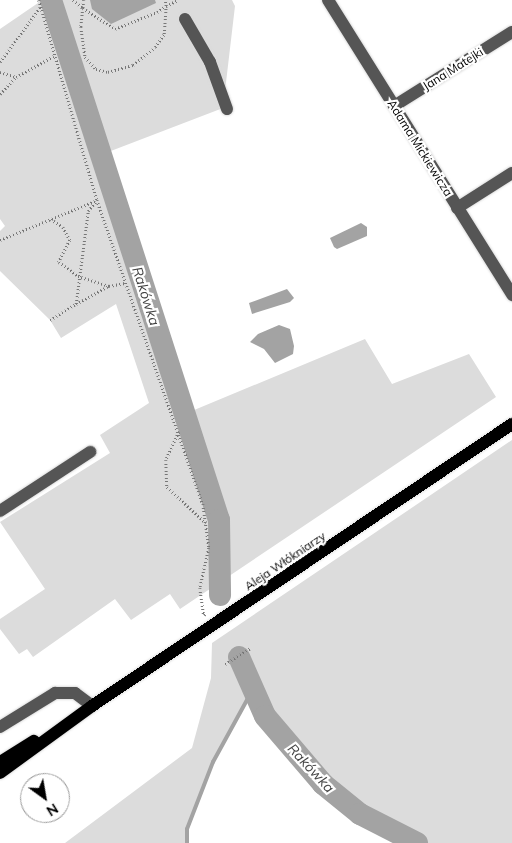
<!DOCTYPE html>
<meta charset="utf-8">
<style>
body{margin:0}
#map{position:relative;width:512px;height:843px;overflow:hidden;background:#fff;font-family:Mulish,sans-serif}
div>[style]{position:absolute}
.green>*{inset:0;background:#dcdcdc}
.water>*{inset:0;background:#a3a3a3}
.stream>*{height:4px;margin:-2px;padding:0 2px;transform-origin:2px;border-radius:2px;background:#a3a3a3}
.river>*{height:22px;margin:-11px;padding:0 11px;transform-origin:11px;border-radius:11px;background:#a3a3a3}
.path>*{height:2.5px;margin-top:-1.25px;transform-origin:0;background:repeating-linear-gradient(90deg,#777 0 1px,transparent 0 3.5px)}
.roads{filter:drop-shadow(0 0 1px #dbdbdb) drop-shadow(0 0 1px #dbdbdb)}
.minor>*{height:12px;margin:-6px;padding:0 6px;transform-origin:6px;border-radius:6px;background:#555}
.major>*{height:12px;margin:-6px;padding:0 6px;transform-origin:6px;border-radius:6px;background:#000}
span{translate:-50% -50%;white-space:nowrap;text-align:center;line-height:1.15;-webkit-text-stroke:4.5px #fff;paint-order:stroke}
.street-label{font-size:12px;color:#000}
.water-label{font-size:14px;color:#444;font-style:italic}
.north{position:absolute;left:20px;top:773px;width:50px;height:50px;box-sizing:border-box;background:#fff;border:1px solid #999;border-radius:50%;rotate:148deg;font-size:14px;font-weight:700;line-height:20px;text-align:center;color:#000}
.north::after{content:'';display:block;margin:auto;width:18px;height:22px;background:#000;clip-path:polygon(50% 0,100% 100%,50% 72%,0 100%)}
</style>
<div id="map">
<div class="green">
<i style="clip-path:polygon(37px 0,232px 0,235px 6px,223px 108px,103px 154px,187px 413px,365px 339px,392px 384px,469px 354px,496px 397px,180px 609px,170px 594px,131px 620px,115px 599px,33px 657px,27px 649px,19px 654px,0 629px,0 619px,45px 589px,0 522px,110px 453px,100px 435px,149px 403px,116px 304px,61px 338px,50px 320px,0 271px,0 231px,5px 226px,0 219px,0 29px,38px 3px)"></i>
<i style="clip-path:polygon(512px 440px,512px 843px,417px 843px,360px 814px,323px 784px,265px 716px,254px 687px,212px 762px,187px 829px,187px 843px,65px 843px,192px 748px,211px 678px,212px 643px)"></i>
</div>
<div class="water">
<i style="clip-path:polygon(90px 0,155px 0,156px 3px,111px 24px,92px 9px)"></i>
<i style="clip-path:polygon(361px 223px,367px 227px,367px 236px,337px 249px,334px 247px,330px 238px)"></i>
<i style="clip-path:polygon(287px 289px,294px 298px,290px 302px,252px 314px,249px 303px)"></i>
<i style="clip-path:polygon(279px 325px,290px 329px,294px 346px,293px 354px,275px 363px,264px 349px,250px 342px,258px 334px)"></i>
</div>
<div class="stream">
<i style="left:187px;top:843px;width:14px;rotate:-90deg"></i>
<i style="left:187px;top:829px;width:72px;rotate:-68.8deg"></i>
<i style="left:213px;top:762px;width:85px;rotate:-61.3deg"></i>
</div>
<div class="river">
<i style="left:51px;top:0;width:546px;rotate:72.1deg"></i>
<i style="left:219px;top:520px;width:75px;rotate:89.2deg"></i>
<i style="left:239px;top:657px;width:64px;rotate:66.2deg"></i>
<i style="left:265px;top:716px;width:89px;rotate:49.5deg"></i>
<i style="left:323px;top:784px;width:48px;rotate:39deg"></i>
<i style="left:360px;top:814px;width:64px;rotate:27deg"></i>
</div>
<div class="path">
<i style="left:39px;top:0;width:208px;rotate:73.8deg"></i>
<i style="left:97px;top:200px;width:322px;rotate:70.8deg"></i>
<i style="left:203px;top:504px;width:44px;rotate:82.2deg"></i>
<i style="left:209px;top:548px;width:41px;rotate:102.7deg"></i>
<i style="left:200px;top:588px;width:27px;rotate:82deg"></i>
<i style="left:204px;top:615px;width:3px;rotate:-45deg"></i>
<i style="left:73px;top:0;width:13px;rotate:39deg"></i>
<i style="left:83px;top:8px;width:19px;rotate:96deg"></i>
<i style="left:81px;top:27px;width:30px;rotate:82deg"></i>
<i style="left:85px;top:57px;width:16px;rotate:47deg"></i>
<i style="left:96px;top:69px;width:12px;rotate:14deg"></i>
<i style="left:108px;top:72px;width:26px;rotate:-16deg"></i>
<i style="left:133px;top:65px;width:28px;rotate:-39deg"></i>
<i style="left:155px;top:47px;width:16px;rotate:-55deg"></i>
<i style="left:164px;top:34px;width:28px;rotate:-86deg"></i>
<i style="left:166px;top:6px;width:13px;rotate:-27deg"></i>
<i style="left:84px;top:0;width:8px;rotate:97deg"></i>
<i style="left:83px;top:8px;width:38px;rotate:33deg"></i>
<i style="left:115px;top:29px;width:45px;rotate:-22deg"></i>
<i style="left:157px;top:12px;width:11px;rotate:-34deg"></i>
<i style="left:166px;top:6px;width:6px;rotate:-99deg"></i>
<i style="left:0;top:62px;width:69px;rotate:-53.8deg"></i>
<i style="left:0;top:72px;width:17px;rotate:17deg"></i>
<i style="left:0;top:94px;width:23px;rotate:-47deg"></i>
<i style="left:16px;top:77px;width:43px;rotate:-28.9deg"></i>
<i style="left:51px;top:219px;width:14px;rotate:34deg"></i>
<i style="left:63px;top:227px;width:15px;rotate:62deg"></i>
<i style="left:70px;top:240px;width:25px;rotate:117deg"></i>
<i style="left:59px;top:262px;width:24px;rotate:36deg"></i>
<i style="left:78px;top:276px;width:33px;rotate:18deg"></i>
<i style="left:0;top:240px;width:103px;rotate:-22.3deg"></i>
<i style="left:76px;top:304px;width:38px;rotate:-29deg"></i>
<i style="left:109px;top:286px;width:16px;rotate:-11deg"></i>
<i style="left:50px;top:320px;width:31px;rotate:-32deg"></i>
<i style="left:76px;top:304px;width:94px;rotate:-82.6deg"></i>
<i style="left:88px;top:211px;width:14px;rotate:-51deg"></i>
<i style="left:179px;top:432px;width:31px;rotate:115deg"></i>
<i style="left:166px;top:460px;width:27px;rotate:88deg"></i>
<i style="left:167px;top:487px;width:53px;rotate:42.7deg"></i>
<i style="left:225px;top:664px;width:31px;rotate:-32deg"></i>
</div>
<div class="roads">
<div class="minor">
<i style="left:328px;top:0;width:348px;rotate:58deg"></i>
<i style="left:185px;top:19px;width:50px;rotate:59.8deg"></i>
<i style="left:210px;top:62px;width:50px;rotate:70.1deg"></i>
<i style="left:394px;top:106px;width:139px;rotate:-32.1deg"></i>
<i style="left:457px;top:208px;width:65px;rotate:-32.5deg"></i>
<i style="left:0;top:511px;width:108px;rotate:-33.2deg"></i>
<i style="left:0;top:727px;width:65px;rotate:-31.7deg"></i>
<i style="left:55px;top:693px;width:20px"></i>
<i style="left:75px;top:693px;width:21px;rotate:37deg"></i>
</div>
<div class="major">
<i style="left:0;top:762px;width:40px;rotate:-32deg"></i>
<i style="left:0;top:773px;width:114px;rotate:-36.1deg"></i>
<i style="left:92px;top:706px;width:506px;rotate:-33.88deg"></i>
</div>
</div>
<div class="street-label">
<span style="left:453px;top:69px;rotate:-32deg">Jana Matejki</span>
<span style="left:420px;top:148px;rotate:58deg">Adama Mickiewicza</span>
<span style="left:285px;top:561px;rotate:-34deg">Aleja Włókniarzy</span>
</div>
<div class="water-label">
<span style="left:146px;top:296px;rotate:72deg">Rakówka</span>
<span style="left:311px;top:768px;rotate:47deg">Rakówka</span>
</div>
<div class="north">N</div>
</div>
